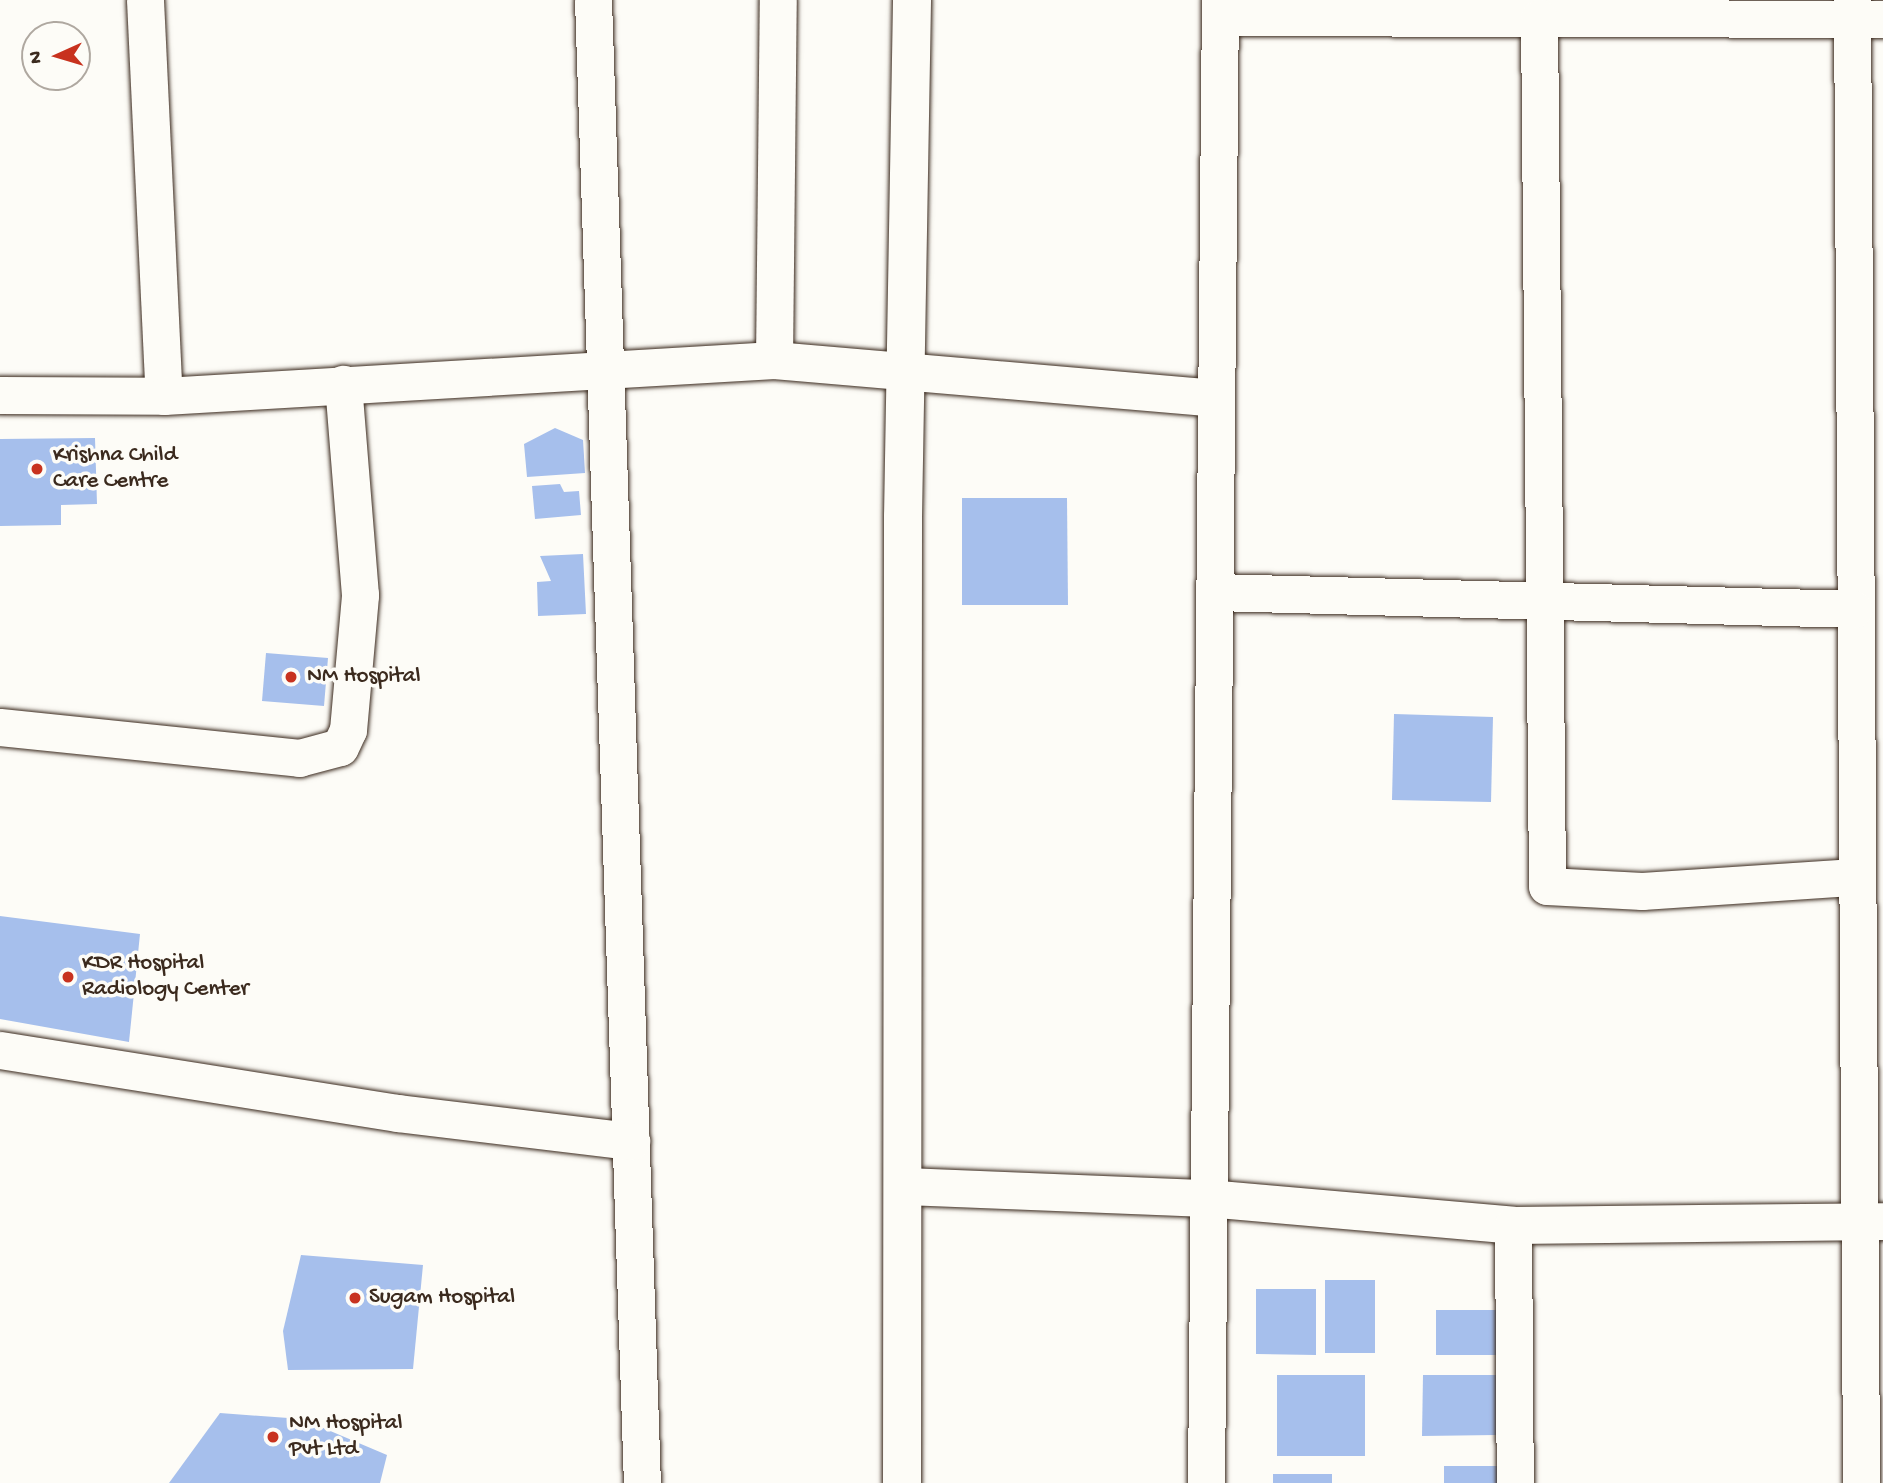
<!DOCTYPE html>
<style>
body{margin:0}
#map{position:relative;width:1883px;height:1483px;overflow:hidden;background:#fdfcf7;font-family:"Gochi Hand",sans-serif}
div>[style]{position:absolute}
.building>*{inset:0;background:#a6bfec}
.roads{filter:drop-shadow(0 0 2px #3b2a1e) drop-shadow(0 0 2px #3b2a1e)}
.minor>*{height:37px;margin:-18.5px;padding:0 18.5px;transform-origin:18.5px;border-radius:18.5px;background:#fdfcf7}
.tertiary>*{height:38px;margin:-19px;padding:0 19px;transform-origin:19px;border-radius:19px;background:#fdfcf7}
.dots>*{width:19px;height:19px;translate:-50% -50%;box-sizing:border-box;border:4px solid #fdfcf7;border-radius:50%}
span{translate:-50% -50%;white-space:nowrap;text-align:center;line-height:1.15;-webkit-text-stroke:7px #fdfcf7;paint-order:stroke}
.poi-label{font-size:23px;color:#3b2a1e}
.left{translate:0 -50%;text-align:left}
.north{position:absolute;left:21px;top:21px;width:70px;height:70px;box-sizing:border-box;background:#fdfcf7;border:2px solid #afa8a0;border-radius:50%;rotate:266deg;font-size:19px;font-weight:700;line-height:28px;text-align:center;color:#3b2a1e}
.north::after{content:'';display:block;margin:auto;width:24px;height:32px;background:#c8321e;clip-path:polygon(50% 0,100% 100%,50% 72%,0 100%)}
</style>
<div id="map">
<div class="building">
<i style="clip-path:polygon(555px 428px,583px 440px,585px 473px,527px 477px,524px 444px)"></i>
<i style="clip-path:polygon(95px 438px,97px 504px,61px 505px,61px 525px,0 526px,0 439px)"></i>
<i style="clip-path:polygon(560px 484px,564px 492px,579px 491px,581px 515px,535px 519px,532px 486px)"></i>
<i style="clip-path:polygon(962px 498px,1067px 498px,1068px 605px,962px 605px)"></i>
<i style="clip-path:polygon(583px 554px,586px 614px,538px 616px,537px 582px,551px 581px,540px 556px)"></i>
<i style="clip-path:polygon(266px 653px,328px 658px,324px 706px,262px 701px)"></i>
<i style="clip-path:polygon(1394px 714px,1493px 717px,1491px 802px,1392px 800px)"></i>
<i style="clip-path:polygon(0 916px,140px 934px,129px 1042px,0 1019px)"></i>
<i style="clip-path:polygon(301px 1255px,423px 1265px,413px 1369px,288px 1370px,283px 1331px)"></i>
<i style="clip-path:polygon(1325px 1280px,1375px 1280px,1375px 1353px,1325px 1353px)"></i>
<i style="clip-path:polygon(1256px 1289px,1316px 1289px,1316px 1355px,1256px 1354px)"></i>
<i style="clip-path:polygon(1436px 1310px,1498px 1310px,1498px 1355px,1436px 1355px)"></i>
<i style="clip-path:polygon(1277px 1375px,1365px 1375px,1365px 1456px,1277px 1456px)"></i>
<i style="clip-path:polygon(1423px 1375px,1496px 1375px,1496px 1435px,1422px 1436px)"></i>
<i style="clip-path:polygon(220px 1413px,302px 1419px,387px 1455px,380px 1483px,169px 1483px)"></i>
<i style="clip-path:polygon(1444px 1466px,1505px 1466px,1505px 1483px,1444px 1483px)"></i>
<i style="clip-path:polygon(1273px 1474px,1332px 1474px,1332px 1483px,1273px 1483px)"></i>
</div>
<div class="roads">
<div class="minor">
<i style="left:145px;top:0;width:396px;rotate:87.3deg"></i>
<i style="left:593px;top:0;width:1484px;rotate:88.11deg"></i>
<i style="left:1852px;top:0;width:1483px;rotate:89.65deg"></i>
<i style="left:1220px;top:17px;width:663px;rotate:0.17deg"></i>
<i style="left:1539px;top:18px;width:868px;rotate:89.47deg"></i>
<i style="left:1547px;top:886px;width:95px;rotate:3deg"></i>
<i style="left:1642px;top:891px;width:213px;rotate:-3.8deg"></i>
<i style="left:774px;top:360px;width:360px;rotate:-89.4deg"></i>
<i style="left:0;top:395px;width:164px;rotate:0.3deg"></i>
<i style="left:164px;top:396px;width:611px;rotate:-3.38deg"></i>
<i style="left:774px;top:360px;width:443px;rotate:4.9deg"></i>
<i style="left:1215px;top:592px;width:639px;rotate:1.52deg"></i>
<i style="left:0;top:727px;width:301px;rotate:5.9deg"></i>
<i style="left:299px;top:758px;width:42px;rotate:-15deg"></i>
<i style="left:340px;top:747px;width:19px;rotate:-65deg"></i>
<i style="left:348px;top:730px;width:136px;rotate:-84.9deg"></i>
<i style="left:360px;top:595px;width:212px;rotate:-94.6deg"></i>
<i style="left:0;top:1050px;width:403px;rotate:9deg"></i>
<i style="left:398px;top:1113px;width:235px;rotate:6.9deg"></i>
<i style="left:905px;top:1186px;width:302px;rotate:2.3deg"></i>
<i style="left:1207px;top:1198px;width:307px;rotate:5deg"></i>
<i style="left:1513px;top:1225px;width:370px;rotate:-0.6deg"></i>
<i style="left:1513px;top:1225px;width:258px;rotate:89.6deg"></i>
<i style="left:1206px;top:1483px;width:1483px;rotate:-89.46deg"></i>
</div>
<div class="tertiary">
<i style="left:902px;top:1483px;width:966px;rotate:-89.94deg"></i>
<i style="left:903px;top:517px;width:517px;rotate:-89deg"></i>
</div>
</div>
<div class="dots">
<i style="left:37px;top:469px;background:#c8321e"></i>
<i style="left:291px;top:677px;background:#c8321e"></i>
<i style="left:68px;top:977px;background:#c8321e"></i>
<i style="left:355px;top:1298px;background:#c8321e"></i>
<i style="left:273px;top:1437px;background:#c8321e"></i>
</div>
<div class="poi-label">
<span class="left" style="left:53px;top:469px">Krishna Child<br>Care Centre</span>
<span class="left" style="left:307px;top:677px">NM Hospital</span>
<span class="left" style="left:82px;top:977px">KDR Hospital<br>Radiology Center</span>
<span class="left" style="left:369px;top:1298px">Sugam Hospital</span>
<span class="left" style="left:289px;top:1437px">NM Hospital<br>Pvt Ltd</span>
</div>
<div class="north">N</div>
</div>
